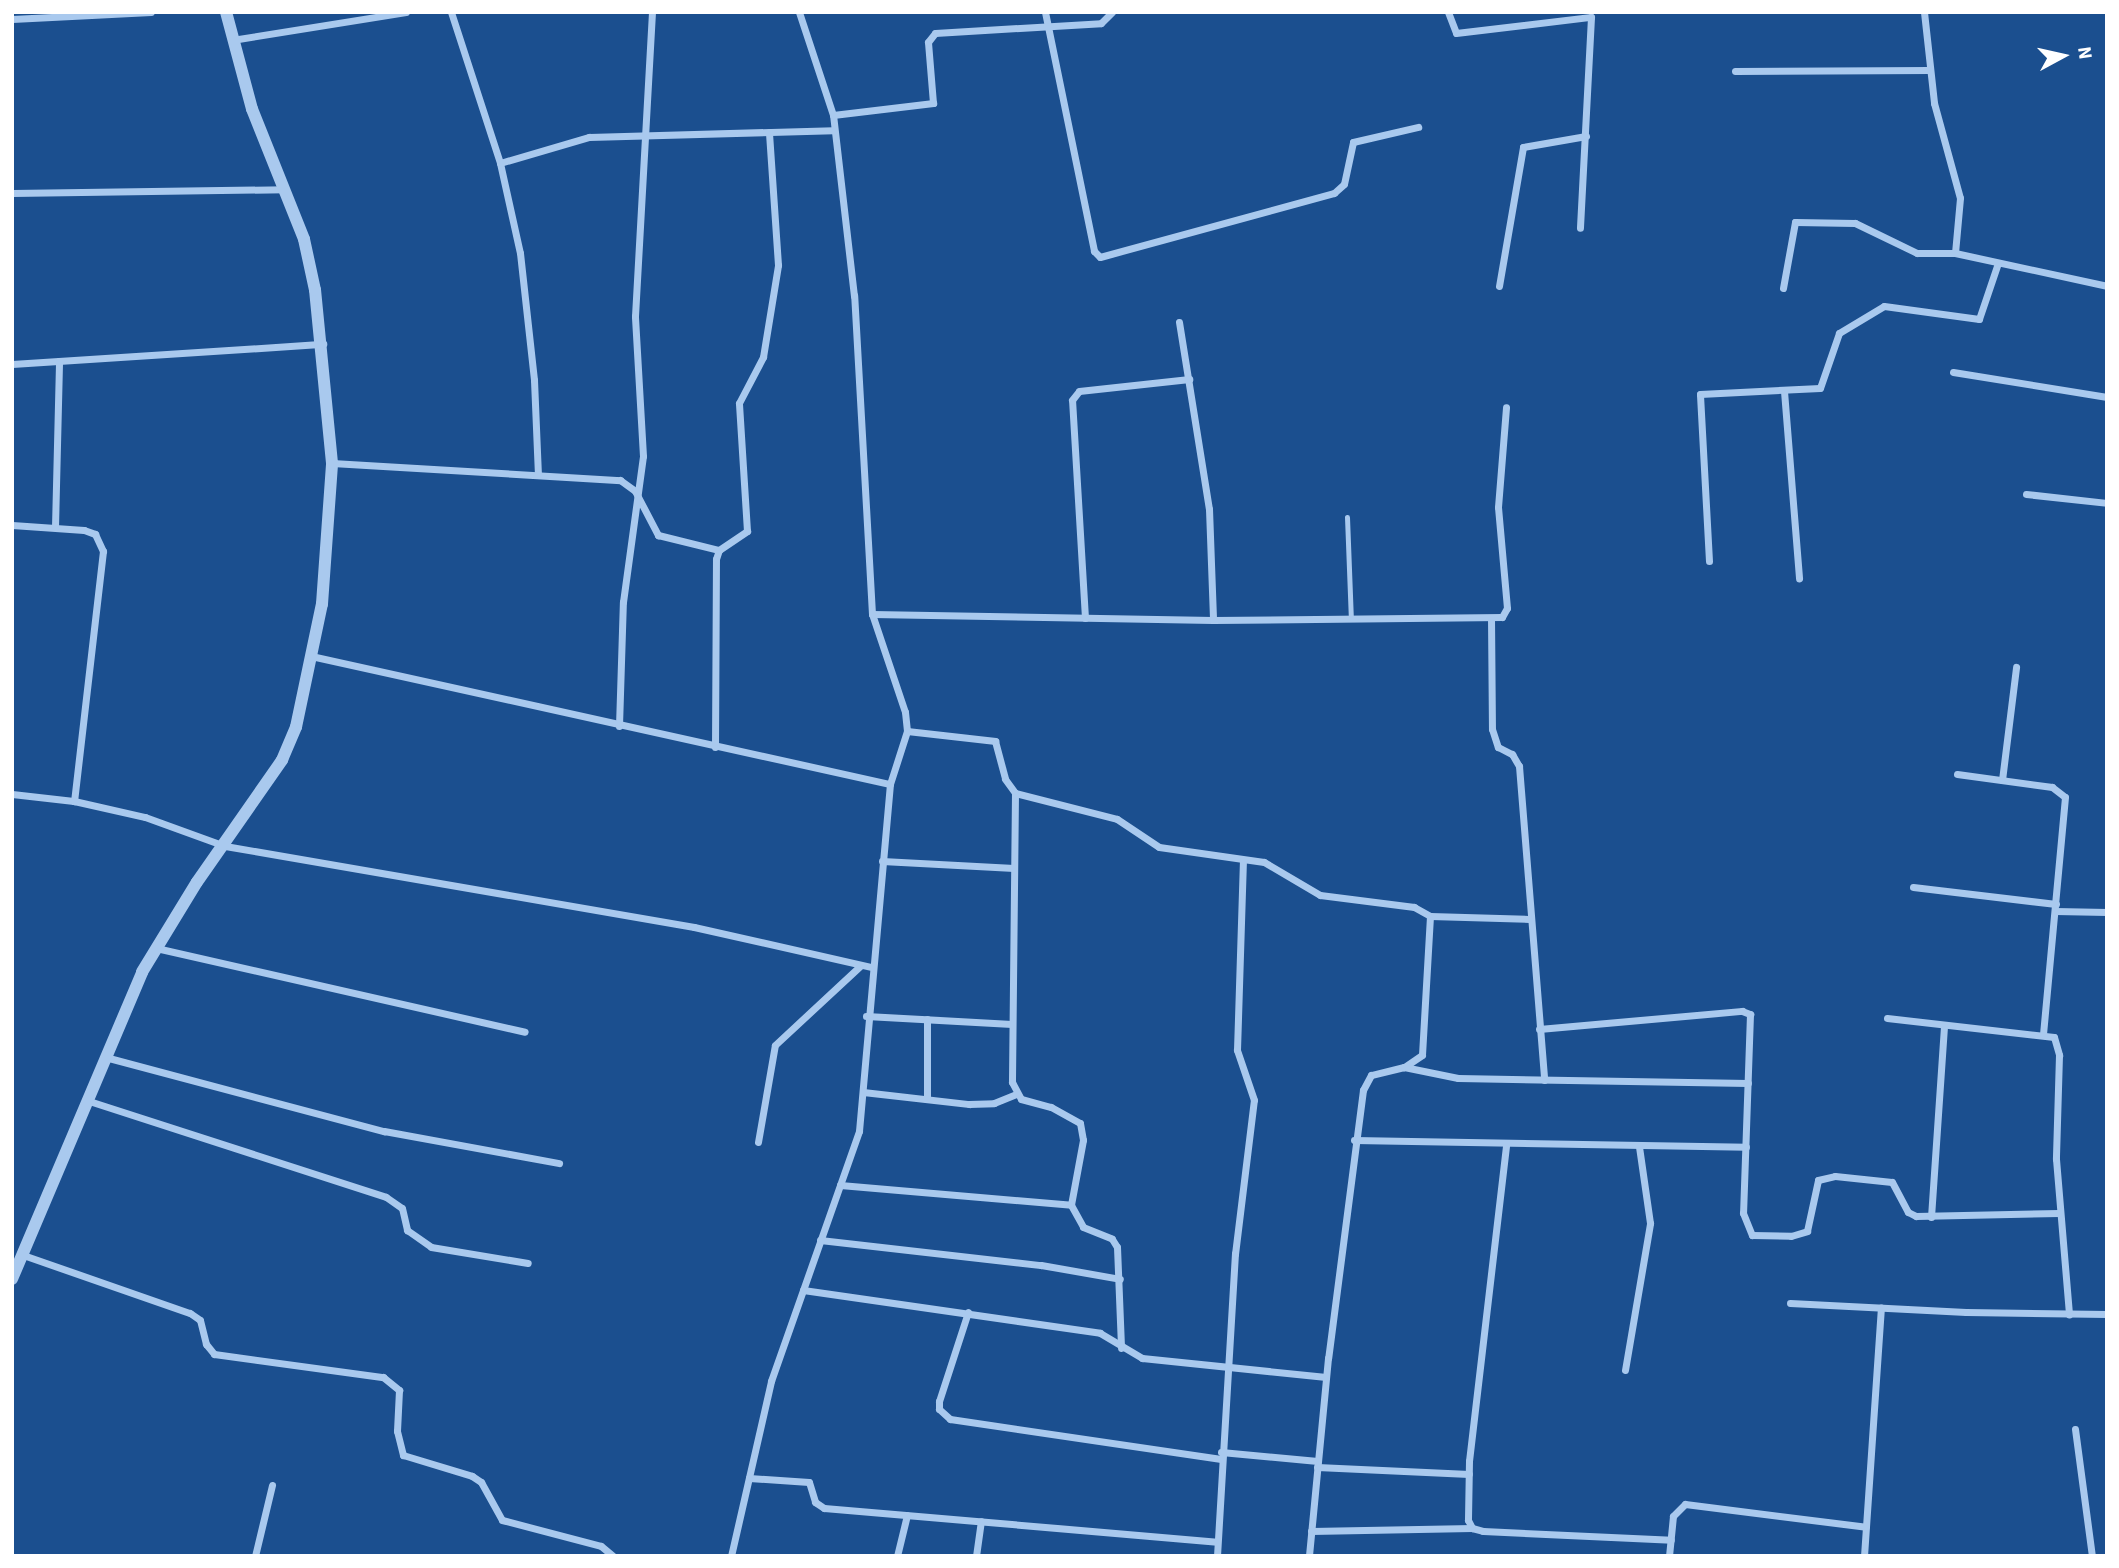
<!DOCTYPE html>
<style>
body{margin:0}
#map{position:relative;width:2119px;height:1568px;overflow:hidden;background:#1b4f8f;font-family:"Source Sans 3",sans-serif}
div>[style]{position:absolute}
.service>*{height:5px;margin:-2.5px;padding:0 2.5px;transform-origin:2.5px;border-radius:2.5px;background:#a9c9ee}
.minor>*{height:7px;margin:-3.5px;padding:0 3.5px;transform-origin:3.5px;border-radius:3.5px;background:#a9c9ee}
.tertiary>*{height:12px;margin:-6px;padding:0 6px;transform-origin:6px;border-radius:6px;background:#a9c9ee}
span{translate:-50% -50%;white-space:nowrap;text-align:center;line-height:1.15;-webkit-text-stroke:7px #1b4f8f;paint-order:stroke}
.frame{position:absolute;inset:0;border:14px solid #fff;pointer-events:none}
.north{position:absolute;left:2028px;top:21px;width:70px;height:70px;-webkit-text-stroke:5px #1b4f8f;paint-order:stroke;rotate:82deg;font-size:19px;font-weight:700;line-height:28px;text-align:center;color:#fff}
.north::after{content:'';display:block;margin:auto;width:24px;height:32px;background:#fff;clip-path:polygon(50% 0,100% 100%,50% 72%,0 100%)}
</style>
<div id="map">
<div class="service">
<i style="left:1347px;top:517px;width:102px;rotate:87.8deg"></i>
</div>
<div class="minor">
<i style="left:451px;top:12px;width:159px;rotate:72deg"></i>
<i style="left:500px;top:163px;width:92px;rotate:77.5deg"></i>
<i style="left:520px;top:253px;width:128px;rotate:83.7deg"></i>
<i style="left:534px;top:380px;width:95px;rotate:87.6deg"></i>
<i style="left:1045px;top:12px;width:244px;rotate:78.4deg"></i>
<i style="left:1094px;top:251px;width:8px;rotate:45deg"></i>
<i style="left:1100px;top:257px;width:243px;rotate:-15.3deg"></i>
<i style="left:1334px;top:193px;width:13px;rotate:-42deg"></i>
<i style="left:1344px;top:184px;width:43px;rotate:-77.9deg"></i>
<i style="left:1353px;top:142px;width:67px;rotate:-13deg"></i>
<i style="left:1448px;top:12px;width:22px;rotate:69deg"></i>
<i style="left:1456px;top:33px;width:136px;rotate:-6.8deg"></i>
<i style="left:1591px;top:17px;width:211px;rotate:93deg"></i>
<i style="left:1924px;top:12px;width:92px;rotate:83.7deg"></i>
<i style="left:1934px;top:103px;width:98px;rotate:74.7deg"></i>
<i style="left:1960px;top:198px;width:55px;rotate:95.2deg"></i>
<i style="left:1955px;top:253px;width:156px;rotate:12.2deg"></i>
<i style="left:12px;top:19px;width:139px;rotate:-2.9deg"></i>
<i style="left:232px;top:40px;width:176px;rotate:-9.1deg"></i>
<i style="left:1735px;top:71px;width:195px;rotate:-0.3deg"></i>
<i style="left:833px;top:115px;width:101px;rotate:-6.8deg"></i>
<i style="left:933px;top:103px;width:61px;rotate:-94.7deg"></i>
<i style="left:928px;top:42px;width:11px;rotate:-52deg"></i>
<i style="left:935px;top:33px;width:166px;rotate:-3.4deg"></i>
<i style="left:1101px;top:23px;width:16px;rotate:-45deg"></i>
<i style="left:500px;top:163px;width:93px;rotate:-16.3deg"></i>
<i style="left:589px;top:137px;width:244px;rotate:-1.6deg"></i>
<i style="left:12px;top:193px;width:273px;rotate:-0.8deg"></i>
<i style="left:1499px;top:286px;width:141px;rotate:-80.2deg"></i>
<i style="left:1523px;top:147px;width:64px;rotate:-9.9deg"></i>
<i style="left:1783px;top:288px;width:67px;rotate:-79.7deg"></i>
<i style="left:1795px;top:222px;width:60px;rotate:1deg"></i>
<i style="left:1855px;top:223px;width:69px;rotate:25.8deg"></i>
<i style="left:1917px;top:253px;width:38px"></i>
<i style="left:1179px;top:322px;width:189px;rotate:80.9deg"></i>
<i style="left:1209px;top:509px;width:111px;rotate:87.9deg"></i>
<i style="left:12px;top:364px;width:312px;rotate:-3.7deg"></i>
<i style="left:1953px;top:372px;width:156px;rotate:9.2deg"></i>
<i style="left:1784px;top:391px;width:188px;rotate:85.4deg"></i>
<i style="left:332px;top:463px;width:289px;rotate:3.4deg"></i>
<i style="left:620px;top:480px;width:19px;rotate:36deg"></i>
<i style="left:635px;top:491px;width:50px;rotate:62.4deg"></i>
<i style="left:658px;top:535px;width:63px;rotate:13.8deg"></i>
<i style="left:2026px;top:494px;width:81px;rotate:6.3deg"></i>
<i style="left:12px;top:525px;width:72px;rotate:4deg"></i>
<i style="left:84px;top:530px;width:12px;rotate:20deg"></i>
<i style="left:95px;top:534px;width:19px;rotate:65deg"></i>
<i style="left:103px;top:551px;width:252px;rotate:96.6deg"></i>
<i style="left:55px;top:527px;width:166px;rotate:-88.6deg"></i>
<i style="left:1709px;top:561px;width:167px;rotate:-93.1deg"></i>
<i style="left:1700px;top:394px;width:120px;rotate:-2.9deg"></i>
<i style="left:1820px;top:388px;width:58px;rotate:-70.9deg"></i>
<i style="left:1839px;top:333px;width:52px;rotate:-31deg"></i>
<i style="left:1884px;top:306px;width:96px;rotate:7.8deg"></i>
<i style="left:1979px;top:319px;width:59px;rotate:-71.3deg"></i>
<i style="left:872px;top:614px;width:341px;rotate:1deg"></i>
<i style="left:1213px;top:620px;width:289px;rotate:-0.6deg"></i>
<i style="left:1502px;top:617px;width:10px;rotate:-61deg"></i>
<i style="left:1507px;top:608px;width:101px;rotate:-95.1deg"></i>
<i style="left:1498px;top:507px;width:100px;rotate:-85.4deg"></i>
<i style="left:1085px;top:618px;width:218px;rotate:-93.4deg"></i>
<i style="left:1072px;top:400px;width:11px;rotate:-52deg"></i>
<i style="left:1079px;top:391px;width:111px;rotate:-6.2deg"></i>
<i style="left:1491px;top:618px;width:111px;rotate:89.5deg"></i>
<i style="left:1492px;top:729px;width:19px;rotate:72deg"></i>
<i style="left:1498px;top:747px;width:16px;rotate:27deg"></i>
<i style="left:1512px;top:754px;width:14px;rotate:60deg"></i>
<i style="left:1519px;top:766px;width:315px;rotate:85.4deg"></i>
<i style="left:311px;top:656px;width:593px;rotate:12.47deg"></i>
<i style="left:619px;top:726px;width:124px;rotate:-88.2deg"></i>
<i style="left:623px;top:602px;width:147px;rotate:-82.2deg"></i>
<i style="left:643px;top:456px;width:140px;rotate:-93.3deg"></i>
<i style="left:635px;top:316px;width:304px;rotate:-86.8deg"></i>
<i style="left:907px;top:731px;width:89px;rotate:6.5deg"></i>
<i style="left:995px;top:741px;width:39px;rotate:75deg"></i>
<i style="left:1005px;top:779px;width:17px;rotate:54deg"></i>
<i style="left:1015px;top:793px;width:105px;rotate:14.3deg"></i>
<i style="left:1117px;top:819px;width:50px;rotate:33.7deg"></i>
<i style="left:1159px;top:847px;width:106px;rotate:8.1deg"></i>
<i style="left:1264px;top:862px;width:65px;rotate:30.5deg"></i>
<i style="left:1320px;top:895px;width:95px;rotate:7.3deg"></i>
<i style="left:1414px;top:907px;width:18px;rotate:29deg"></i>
<i style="left:1430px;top:916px;width:139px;rotate:93.3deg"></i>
<i style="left:1422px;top:1055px;width:22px;rotate:146deg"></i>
<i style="left:1404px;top:1067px;width:34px;rotate:166deg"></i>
<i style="left:1371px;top:1075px;width:17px;rotate:118deg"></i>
<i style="left:1363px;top:1090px;width:270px;rotate:97.4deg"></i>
<i style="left:1328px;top:1358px;width:199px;rotate:95.5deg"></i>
<i style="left:715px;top:747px;width:188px;rotate:-89.7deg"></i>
<i style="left:716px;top:559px;width:9px;rotate:-72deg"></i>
<i style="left:719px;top:550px;width:34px;rotate:-34deg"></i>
<i style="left:747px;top:531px;width:128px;rotate:-93.6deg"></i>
<i style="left:739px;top:403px;width:52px;rotate:-62.4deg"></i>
<i style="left:763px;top:357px;width:93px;rotate:-80.7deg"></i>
<i style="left:778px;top:265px;width:133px;rotate:-93.9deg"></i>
<i style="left:1957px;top:774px;width:96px;rotate:7.8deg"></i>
<i style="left:2052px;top:787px;width:16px;rotate:38deg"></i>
<i style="left:2065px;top:797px;width:237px;rotate:95.3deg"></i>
<i style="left:2002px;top:780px;width:114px;rotate:-82.9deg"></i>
<i style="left:1015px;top:793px;width:289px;rotate:90.6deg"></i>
<i style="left:1012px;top:1082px;width:19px;rotate:62deg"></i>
<i style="left:1021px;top:1099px;width:31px;rotate:15deg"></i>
<i style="left:1051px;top:1107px;width:33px;rotate:29deg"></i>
<i style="left:1080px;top:1123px;width:17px;rotate:80deg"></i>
<i style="left:1083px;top:1140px;width:66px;rotate:100.5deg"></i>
<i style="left:12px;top:794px;width:62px;rotate:6.4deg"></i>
<i style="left:74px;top:801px;width:73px;rotate:12.7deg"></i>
<i style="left:145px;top:817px;width:85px;rotate:19.9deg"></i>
<i style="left:225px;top:846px;width:476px;rotate:9.8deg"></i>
<i style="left:694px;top:927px;width:181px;rotate:12.7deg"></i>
<i style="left:882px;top:861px;width:132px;rotate:3deg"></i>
<i style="left:1913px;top:887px;width:144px;rotate:6.8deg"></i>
<i style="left:2055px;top:911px;width:52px;rotate:1.1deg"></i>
<i style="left:1430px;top:916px;width:99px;rotate:1.7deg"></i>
<i style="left:156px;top:948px;width:378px;rotate:12.8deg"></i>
<i style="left:866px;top:1016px;width:146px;rotate:3.1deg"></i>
<i style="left:1887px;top:1018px;width:168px;rotate:6.5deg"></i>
<i style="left:2054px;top:1037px;width:19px;rotate:74deg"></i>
<i style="left:2059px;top:1055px;width:104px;rotate:91.7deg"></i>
<i style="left:2056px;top:1159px;width:156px;rotate:85.2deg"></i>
<i style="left:927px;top:1019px;width:80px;rotate:90deg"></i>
<i style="left:1539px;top:1029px;width:204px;rotate:-5.1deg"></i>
<i style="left:1742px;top:1011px;width:9px;rotate:21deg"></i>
<i style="left:1750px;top:1014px;width:199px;rotate:92deg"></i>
<i style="left:1743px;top:1213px;width:24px;rotate:68deg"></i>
<i style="left:1752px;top:1235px;width:39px;rotate:1deg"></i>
<i style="left:1791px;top:1236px;width:17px;rotate:-17deg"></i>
<i style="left:1807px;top:1231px;width:52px;rotate:-77.8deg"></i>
<i style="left:1818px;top:1180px;width:17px;rotate:-13deg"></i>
<i style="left:1835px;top:1176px;width:57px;rotate:6deg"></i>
<i style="left:1892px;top:1182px;width:34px;rotate:62deg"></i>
<i style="left:1908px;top:1212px;width:9px;rotate:27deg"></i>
<i style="left:1916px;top:1216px;width:143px;rotate:-1.2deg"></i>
<i style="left:105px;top:1057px;width:289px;rotate:14.9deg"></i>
<i style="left:384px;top:1131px;width:178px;rotate:10.4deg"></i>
<i style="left:1404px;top:1067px;width:55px;rotate:11.5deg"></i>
<i style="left:1458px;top:1078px;width:290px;rotate:1deg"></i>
<i style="left:863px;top:1092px;width:107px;rotate:6.5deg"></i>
<i style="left:969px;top:1104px;width:25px;rotate:-2deg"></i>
<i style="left:994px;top:1103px;width:24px;rotate:-22deg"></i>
<i style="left:89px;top:1101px;width:312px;rotate:17.9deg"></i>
<i style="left:386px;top:1197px;width:19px;rotate:35deg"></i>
<i style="left:402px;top:1208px;width:23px;rotate:77deg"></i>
<i style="left:407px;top:1230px;width:29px;rotate:35deg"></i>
<i style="left:431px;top:1247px;width:98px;rotate:9.4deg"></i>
<i style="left:1354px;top:1140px;width:392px;rotate:1deg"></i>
<i style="left:758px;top:1142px;width:98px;rotate:-80.1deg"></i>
<i style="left:775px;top:1045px;width:117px;rotate:-42.9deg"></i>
<i style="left:1506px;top:1146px;width:317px;rotate:96.7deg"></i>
<i style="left:1469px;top:1461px;width:59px;rotate:91deg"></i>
<i style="left:1468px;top:1520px;width:9px;rotate:63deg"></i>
<i style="left:1472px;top:1528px;width:11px;rotate:15deg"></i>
<i style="left:1483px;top:1531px;width:188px;rotate:2.7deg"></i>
<i style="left:840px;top:1185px;width:232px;rotate:4.9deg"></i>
<i style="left:1071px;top:1205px;width:25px;rotate:61deg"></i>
<i style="left:1083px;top:1227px;width:31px;rotate:22deg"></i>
<i style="left:1112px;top:1239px;width:9px;rotate:58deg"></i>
<i style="left:1117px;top:1247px;width:101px;rotate:87.7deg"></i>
<i style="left:1931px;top:1217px;width:191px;rotate:-86.1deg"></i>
<i style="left:820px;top:1240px;width:222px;rotate:6.5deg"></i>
<i style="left:1041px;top:1265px;width:80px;rotate:10deg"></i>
<i style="left:23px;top:1255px;width:177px;rotate:19.2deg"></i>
<i style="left:190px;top:1313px;width:12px;rotate:35deg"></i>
<i style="left:200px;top:1320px;width:25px;rotate:76deg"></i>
<i style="left:206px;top:1344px;width:13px;rotate:51deg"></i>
<i style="left:214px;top:1354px;width:171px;rotate:7.8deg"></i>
<i style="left:383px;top:1377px;width:21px;rotate:39deg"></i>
<i style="left:399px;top:1390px;width:41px;rotate:92.8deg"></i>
<i style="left:397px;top:1431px;width:25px;rotate:76deg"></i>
<i style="left:403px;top:1455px;width:72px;rotate:16.9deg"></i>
<i style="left:472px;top:1476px;width:11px;rotate:34deg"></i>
<i style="left:481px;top:1482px;width:43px;rotate:61.1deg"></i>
<i style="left:502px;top:1520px;width:102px;rotate:14.7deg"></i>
<i style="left:601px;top:1546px;width:16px;rotate:40deg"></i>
<i style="left:803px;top:1290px;width:300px;rotate:8.2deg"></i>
<i style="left:1100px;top:1333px;width:49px;rotate:30.8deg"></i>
<i style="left:1142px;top:1358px;width:185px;rotate:5.9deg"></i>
<i style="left:1790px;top:1303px;width:176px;rotate:2.9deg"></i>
<i style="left:1966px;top:1312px;width:141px;rotate:0.8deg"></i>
<i style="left:968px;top:1312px;width:94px;rotate:108deg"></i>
<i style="left:939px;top:1401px;width:8px;rotate:90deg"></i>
<i style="left:939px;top:1409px;width:15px;rotate:42deg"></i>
<i style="left:950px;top:1419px;width:274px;rotate:8.4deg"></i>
<i style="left:1625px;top:1370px;width:149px;rotate:-80.3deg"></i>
<i style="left:1650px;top:1223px;width:77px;rotate:-98.2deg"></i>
<i style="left:2075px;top:1429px;width:128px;rotate:82.4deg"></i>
<i style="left:1221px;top:1452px;width:97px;rotate:5.3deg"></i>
<i style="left:1317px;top:1467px;width:152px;rotate:2.6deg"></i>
<i style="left:749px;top:1478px;width:60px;rotate:3.8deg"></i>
<i style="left:809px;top:1482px;width:21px;rotate:73deg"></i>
<i style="left:815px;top:1502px;width:11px;rotate:34deg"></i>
<i style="left:824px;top:1508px;width:394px;rotate:4.9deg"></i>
<i style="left:1311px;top:1531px;width:161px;rotate:-1.1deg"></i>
<i style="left:255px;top:1556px;width:73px;rotate:-76.5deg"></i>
<i style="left:731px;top:1556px;width:180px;rotate:-77.1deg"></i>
<i style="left:771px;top:1381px;width:265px;rotate:-70.6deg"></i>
<i style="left:859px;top:1131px;width:348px;rotate:-84.9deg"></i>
<i style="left:890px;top:784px;width:56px;rotate:-72.2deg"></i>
<i style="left:907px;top:731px;width:19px;rotate:-96deg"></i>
<i style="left:905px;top:712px;width:103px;rotate:-108.6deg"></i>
<i style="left:872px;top:614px;width:319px;rotate:-93.2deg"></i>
<i style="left:854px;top:296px;width:182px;rotate:-96.6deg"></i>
<i style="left:833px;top:115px;width:108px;rotate:-108.3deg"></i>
<i style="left:897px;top:1556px;width:42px;rotate:-76.3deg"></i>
<i style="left:976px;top:1556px;width:35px;rotate:-82deg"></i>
<i style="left:1217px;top:1556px;width:303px;rotate:-86.6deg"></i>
<i style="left:1235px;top:1254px;width:155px;rotate:-83deg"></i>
<i style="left:1254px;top:1100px;width:53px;rotate:-108.8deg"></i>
<i style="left:1237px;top:1050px;width:190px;rotate:-88.2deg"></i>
<i style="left:1669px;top:1556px;width:40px;rotate:-84.3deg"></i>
<i style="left:1673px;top:1516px;width:17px;rotate:-45deg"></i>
<i style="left:1685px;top:1504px;width:182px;rotate:7.2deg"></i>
<i style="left:1864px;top:1556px;width:249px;rotate:-86.1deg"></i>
</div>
<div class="tertiary">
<i style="left:12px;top:1279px;width:333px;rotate:-67deg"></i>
<i style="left:142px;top:972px;width:105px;rotate:-58.6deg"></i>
<i style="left:197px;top:882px;width:149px;rotate:-55.1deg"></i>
<i style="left:282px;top:760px;width:36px;rotate:-67deg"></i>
<i style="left:296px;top:727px;width:126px;rotate:-78.1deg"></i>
<i style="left:322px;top:604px;width:141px;rotate:-85.9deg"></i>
<i style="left:332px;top:463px;width:174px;rotate:-95.6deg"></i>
<i style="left:315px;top:290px;width:52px;rotate:-102.2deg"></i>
<i style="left:304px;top:239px;width:140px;rotate:-111.8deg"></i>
<i style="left:252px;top:109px;width:100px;rotate:-105deg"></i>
</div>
<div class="frame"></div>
<div class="north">N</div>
</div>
